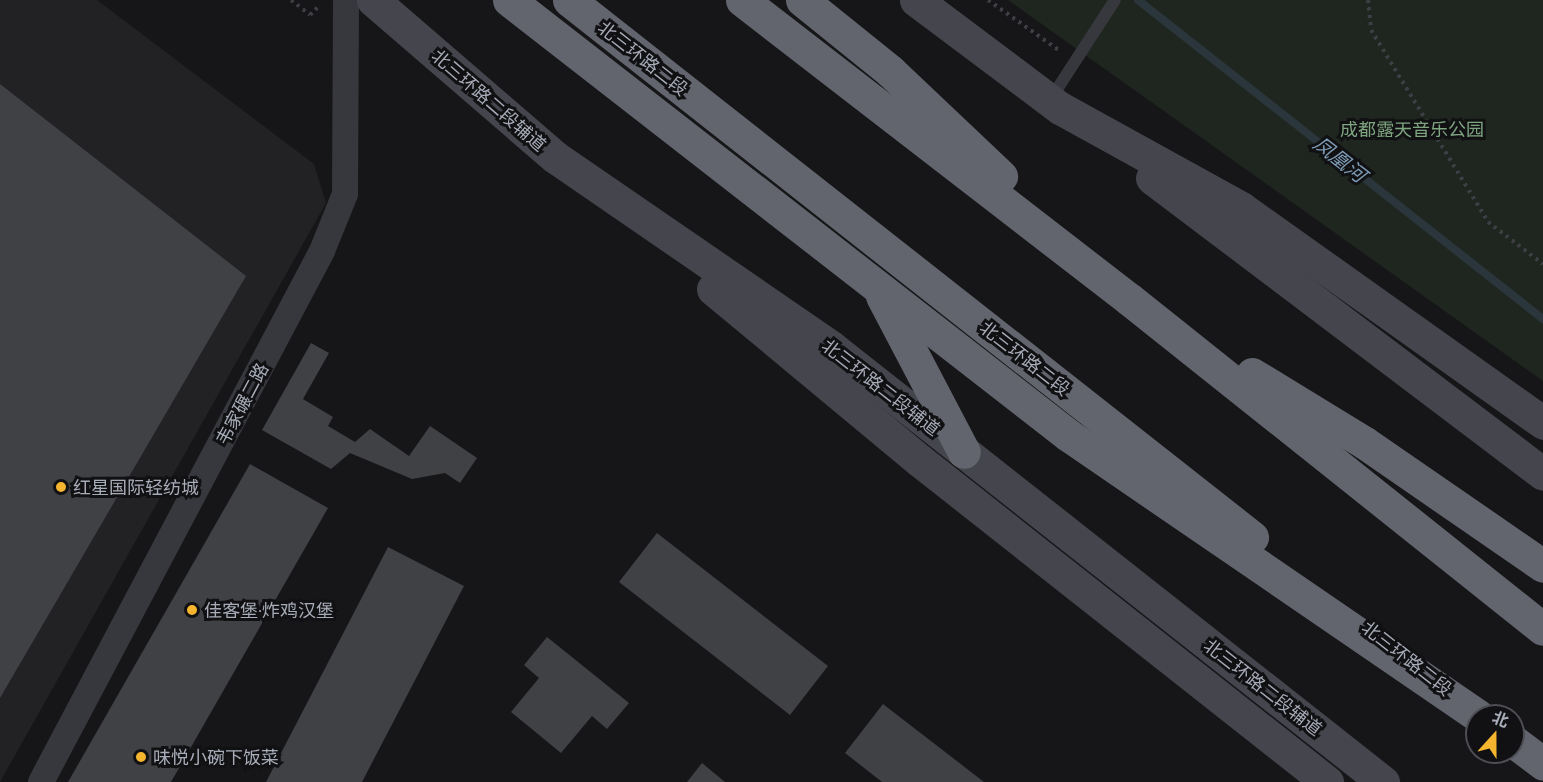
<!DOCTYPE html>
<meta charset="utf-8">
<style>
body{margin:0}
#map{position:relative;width:1543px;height:782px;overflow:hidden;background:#161618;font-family:Manrope,"Noto Sans SC",sans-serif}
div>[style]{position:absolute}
.built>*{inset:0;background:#222225}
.green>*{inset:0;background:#1e261f}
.stream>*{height:8px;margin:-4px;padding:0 4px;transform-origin:4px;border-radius:4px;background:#2b353c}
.building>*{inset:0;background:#404145}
.path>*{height:4px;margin-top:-2px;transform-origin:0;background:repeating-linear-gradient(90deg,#3d3f44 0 3px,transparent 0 7.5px)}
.lane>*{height:12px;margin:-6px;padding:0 6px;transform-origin:6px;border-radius:6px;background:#37383d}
.street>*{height:26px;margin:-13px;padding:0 13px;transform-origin:13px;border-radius:13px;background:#37383d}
.secondary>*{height:33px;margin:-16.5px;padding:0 16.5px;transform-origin:16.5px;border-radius:16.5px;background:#45464d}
.highway>*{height:33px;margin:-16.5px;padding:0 16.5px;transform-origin:16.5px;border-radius:16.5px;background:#62656e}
.dots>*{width:16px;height:16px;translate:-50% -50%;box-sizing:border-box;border:3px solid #111113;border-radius:50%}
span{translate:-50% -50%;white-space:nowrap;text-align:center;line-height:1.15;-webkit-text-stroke:6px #111113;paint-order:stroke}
.street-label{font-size:18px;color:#a7acb8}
.park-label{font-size:18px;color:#7ea480}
.poi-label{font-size:18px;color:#a7acb8}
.left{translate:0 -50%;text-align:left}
.water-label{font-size:20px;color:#7d9ab4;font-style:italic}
.north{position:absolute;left:1465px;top:704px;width:60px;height:60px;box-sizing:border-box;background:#111113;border:2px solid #4d4f55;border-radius:50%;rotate:21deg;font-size:16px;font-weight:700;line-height:24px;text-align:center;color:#a7acb8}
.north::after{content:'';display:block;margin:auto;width:21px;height:27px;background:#f6b52f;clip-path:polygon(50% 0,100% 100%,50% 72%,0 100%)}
</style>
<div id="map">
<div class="built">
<i style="clip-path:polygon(0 0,97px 0,314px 164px,326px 203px,0 782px)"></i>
</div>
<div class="green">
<i style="clip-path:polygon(1008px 0,1543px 0,1543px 381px)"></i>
</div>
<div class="stream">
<i style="left:1138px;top:0;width:516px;rotate:38.23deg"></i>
</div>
<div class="building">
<i style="clip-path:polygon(0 84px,246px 276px,0 698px)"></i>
<i style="clip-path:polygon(311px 343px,329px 353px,303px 399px,333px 417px,328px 426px,355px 442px,370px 429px,409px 456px,430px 426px,477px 458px,460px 483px,445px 473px,412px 479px,350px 453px,331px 469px,262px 430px)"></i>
<i style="clip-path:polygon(250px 464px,328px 508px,171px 782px,68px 782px)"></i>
<i style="clip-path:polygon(657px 533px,828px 666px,790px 715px,619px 582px)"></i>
<i style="clip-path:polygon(388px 547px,464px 586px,362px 782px,266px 782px)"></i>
<i style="clip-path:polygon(547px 637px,629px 703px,607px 729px,592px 716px,561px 753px,511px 712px,539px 678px,524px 665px)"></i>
<i style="clip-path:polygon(883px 704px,984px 782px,882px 782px,845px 753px)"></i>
<i style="clip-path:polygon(702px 763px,725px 782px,687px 782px)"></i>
</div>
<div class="path">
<i style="left:291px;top:0;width:24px;rotate:38deg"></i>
<i style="left:310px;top:15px;width:14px;rotate:-45deg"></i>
<i style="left:988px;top:0;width:88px;rotate:35.3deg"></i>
<i style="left:1368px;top:0;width:30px;rotate:84deg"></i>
<i style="left:1371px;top:30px;width:225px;rotate:58.6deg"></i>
<i style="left:1488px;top:222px;width:69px;rotate:37.4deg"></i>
</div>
<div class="lane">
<i style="left:1050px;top:100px;width:119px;rotate:-57deg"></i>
</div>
<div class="street">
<i style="left:41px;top:782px;width:601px;rotate:-62.11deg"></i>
<i style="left:322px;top:251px;width:61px;rotate:-68deg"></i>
<i style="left:345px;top:194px;width:194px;rotate:-89.7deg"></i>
</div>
<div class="secondary">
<i style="left:373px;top:0;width:240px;rotate:40.8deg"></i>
<i style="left:555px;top:157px;width:335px;rotate:34.5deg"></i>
<i style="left:831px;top:347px;width:703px;rotate:38.24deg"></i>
<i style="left:916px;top:0;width:180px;rotate:36.9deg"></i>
<i style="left:1060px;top:108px;width:207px;rotate:28.9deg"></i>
<i style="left:1241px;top:208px;width:371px;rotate:35.4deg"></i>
<i style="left:1152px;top:178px;width:490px;rotate:37.1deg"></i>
<i style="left:713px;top:289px;width:268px;rotate:39.7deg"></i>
<i style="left:919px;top:460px;width:520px;rotate:38.28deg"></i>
</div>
<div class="highway">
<i style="left:509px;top:0;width:708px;rotate:37.89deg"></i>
<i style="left:1068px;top:435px;width:497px;rotate:34.4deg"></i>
<i style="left:569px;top:0;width:869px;rotate:38.18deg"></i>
<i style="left:742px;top:0;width:489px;rotate:37.7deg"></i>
<i style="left:1129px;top:299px;width:529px;rotate:38.56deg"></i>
<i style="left:802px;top:0;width:113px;rotate:38.9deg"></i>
<i style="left:890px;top:71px;width:153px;rotate:43.4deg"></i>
<i style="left:882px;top:296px;width:176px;rotate:62.3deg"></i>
<i style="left:1252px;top:374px;width:132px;rotate:31.4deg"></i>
<i style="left:1365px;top:443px;width:216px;rotate:34.6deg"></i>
<i style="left:1513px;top:741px;width:38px;rotate:37deg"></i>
</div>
<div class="dots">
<i style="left:61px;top:487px;background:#f6b52f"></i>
<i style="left:192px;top:610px;background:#f6b52f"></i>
<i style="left:141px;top:757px;background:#f6b52f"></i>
</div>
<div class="street-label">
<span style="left:643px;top:58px;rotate:38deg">北三环路二段</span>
<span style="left:489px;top:100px;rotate:41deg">北三环路二段辅道</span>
<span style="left:1025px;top:358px;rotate:38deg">北三环路二段</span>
<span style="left:881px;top:387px;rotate:38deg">北三环路二段辅道</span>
<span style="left:242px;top:404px;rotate:-62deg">韦家碾二路</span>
<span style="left:1407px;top:658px;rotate:38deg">北三环路二段</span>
<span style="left:1263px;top:687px;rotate:38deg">北三环路二段辅道</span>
</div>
<div class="park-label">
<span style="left:1412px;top:129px">成都露天音乐公园</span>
</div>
<div class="poi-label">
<span class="left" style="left:73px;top:487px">红星国际轻纺城</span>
<span class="left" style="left:204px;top:610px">佳客堡·炸鸡汉堡</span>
<span class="left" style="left:153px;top:757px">味悦小碗下饭菜</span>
</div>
<div class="water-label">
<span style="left:1340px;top:159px;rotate:38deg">凤凰河</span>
</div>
<div class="north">北</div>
</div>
